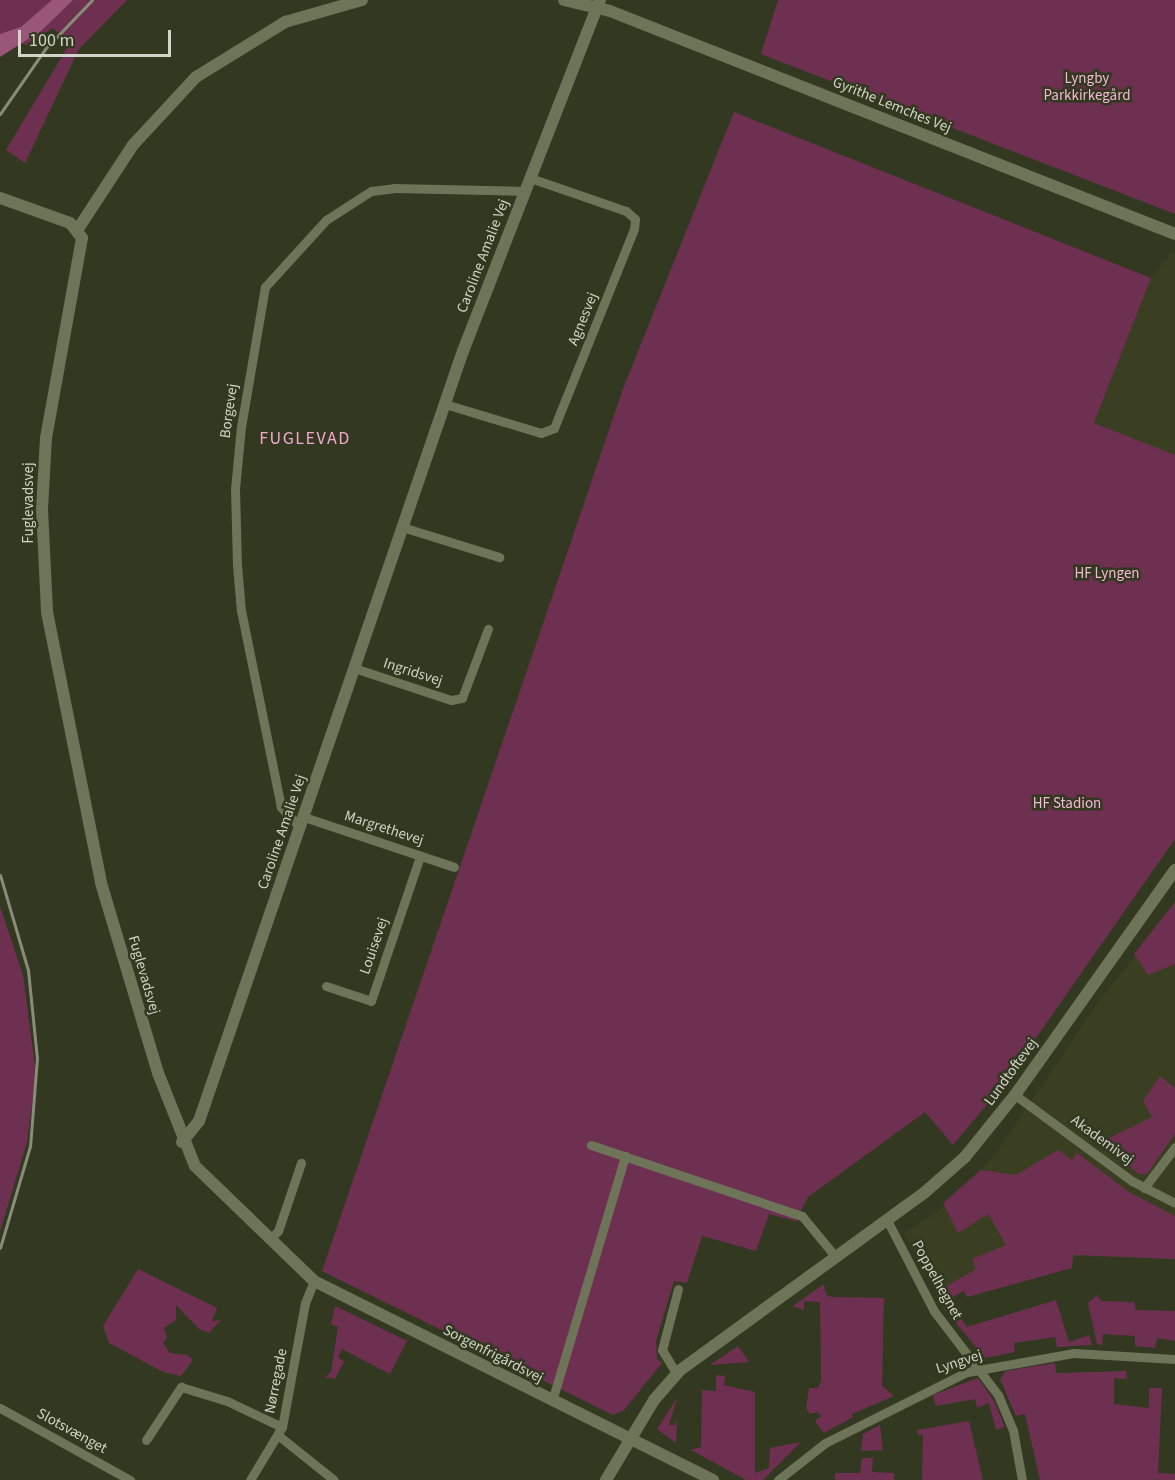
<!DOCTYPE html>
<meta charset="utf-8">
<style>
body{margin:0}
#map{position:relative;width:1175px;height:1480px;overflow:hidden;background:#333820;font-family:"Source Sans 3",sans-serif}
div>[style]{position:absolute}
.built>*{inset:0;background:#393f20}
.green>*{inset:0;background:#6e3051}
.water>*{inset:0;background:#995678}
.minor>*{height:9px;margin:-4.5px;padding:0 4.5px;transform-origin:4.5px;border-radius:4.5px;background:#6e7457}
.tertiary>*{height:12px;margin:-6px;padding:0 6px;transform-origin:6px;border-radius:6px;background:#6e7457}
.rail>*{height:3px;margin:-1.5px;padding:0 1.5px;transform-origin:1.5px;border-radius:1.5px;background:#888c79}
span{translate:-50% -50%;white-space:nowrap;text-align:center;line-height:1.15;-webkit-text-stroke:5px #333820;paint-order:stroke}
.park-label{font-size:15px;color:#f4b8d5}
.street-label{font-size:15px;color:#d1d4c6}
.quarter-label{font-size:18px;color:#f3a7cc;letter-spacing:1.5px}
.scale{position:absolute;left:18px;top:30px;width:153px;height:27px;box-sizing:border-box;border:3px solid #d1d4c6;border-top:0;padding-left:8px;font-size:18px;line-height:21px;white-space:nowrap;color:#d1d4c6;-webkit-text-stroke:4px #333820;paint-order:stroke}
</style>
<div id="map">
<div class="built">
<i style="clip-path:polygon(1171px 253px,1175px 255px,1175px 456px,1094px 423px,1151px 278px)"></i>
<i style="clip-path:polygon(1175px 906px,1175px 1259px,1035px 1255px,976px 1269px,936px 1292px,904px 1233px,944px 1207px,996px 1153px,1101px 998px)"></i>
</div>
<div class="green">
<i style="clip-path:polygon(0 0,127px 0,79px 49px,25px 163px,6px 150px,70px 43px,53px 28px,26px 45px,0 34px)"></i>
<i style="clip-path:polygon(778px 0,1175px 0,1175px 214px,761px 54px)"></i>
<i style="clip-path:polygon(734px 112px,1151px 278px,1094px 423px,1175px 455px,1175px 839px,1001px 1088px,953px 1145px,925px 1112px,808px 1197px,796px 1221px,769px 1214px,756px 1251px,702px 1236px,687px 1283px,674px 1281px,656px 1341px,657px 1359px,662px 1363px,624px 1410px,613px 1415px,322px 1271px,623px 389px)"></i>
<i style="clip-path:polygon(1175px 902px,1175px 964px,1148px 975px,1134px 954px)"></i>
<i style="clip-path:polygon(0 906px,23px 975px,36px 1074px,27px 1142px,0 1232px)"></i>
<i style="clip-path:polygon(1160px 1076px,1175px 1088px,1175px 1134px,1147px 1174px,1139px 1174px,1099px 1143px,1152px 1117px,1143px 1101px)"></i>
<i style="clip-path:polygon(1058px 1150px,1072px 1160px,1077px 1153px,1129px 1192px,1175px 1216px,1175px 1259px,1073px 1255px,1072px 1268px,967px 1297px,964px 1291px,942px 1303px,936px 1292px,976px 1269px,972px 1259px,1006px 1245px,988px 1214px,958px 1233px,943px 1203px,981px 1170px,1016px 1175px)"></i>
<i style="clip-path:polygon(138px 1269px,217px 1308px,212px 1321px,221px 1320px,209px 1333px,199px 1329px,176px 1305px,176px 1320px,164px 1328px,167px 1338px,163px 1343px,170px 1353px,187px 1355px,193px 1360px,181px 1376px,163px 1372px,109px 1343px,103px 1326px)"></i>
<i style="clip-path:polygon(824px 1284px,826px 1295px,832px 1297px,884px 1298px,882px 1386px,894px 1396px,852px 1414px,853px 1417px,824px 1433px,815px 1421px,821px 1416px,817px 1412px,810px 1414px,806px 1408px,809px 1388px,818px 1388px,821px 1381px,820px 1302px,804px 1301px,804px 1310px,793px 1306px)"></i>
<i style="clip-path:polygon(1097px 1295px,1101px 1301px,1134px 1302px,1136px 1310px,1175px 1311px,1175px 1341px,1157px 1338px,1155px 1348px,1135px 1346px,1135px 1336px,1103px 1334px,1102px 1345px,1097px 1344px,1088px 1303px)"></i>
<i style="clip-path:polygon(1056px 1300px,1069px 1342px,1089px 1335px,1092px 1345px,1057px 1347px,1055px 1337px,1014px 1343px,1015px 1352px,985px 1358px,944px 1309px,953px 1307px,967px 1327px)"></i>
<i style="clip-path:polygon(335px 1306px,407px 1341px,390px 1374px,342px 1349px,338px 1357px,344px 1362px,335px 1379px,325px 1377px,331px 1372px,338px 1327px,331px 1324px)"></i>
<i style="clip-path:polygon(738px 1346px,749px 1362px,710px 1365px)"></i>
<i style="clip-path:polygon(1055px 1363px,1056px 1373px,1126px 1371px,1127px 1379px,1114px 1378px,1114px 1404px,1149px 1408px,1149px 1388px,1162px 1388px,1158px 1473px,1175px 1474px,1175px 1480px,1040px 1480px,1025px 1414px,1016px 1416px,1000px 1379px,1006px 1371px)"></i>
<i style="clip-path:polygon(716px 1375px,725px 1376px,724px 1385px,755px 1392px,755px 1473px,769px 1468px,770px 1448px,801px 1442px,763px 1480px,746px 1480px,691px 1450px,701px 1447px,702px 1390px,716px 1391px)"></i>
<i style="clip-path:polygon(978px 1378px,994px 1401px,1005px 1427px,996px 1430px,989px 1403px,977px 1408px,975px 1399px,936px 1406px,933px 1395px)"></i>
<i style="clip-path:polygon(677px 1398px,669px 1425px,675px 1425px,677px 1419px,676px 1443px,657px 1429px)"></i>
<i style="clip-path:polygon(969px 1421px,983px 1480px,922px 1480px,923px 1435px,918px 1435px,917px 1430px)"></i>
<i style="clip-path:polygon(880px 1425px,883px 1450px,861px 1451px,863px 1434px)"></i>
<i style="clip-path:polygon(862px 1458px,873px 1458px,872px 1472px,894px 1473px,894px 1480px,835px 1480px,835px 1473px,860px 1473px)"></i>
</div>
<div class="water">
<i style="clip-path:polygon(52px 0,73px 0,41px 31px,0 57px,0 34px,21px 27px)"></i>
</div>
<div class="minor">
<i style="left:445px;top:404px;width:100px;rotate:16.8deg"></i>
<i style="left:541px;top:433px;width:14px;rotate:-21deg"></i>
<i style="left:554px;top:428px;width:214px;rotate:-68.1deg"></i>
<i style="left:634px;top:229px;width:10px;rotate:-84deg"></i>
<i style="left:635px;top:219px;width:12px;rotate:-138deg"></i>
<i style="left:626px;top:211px;width:102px;rotate:-161deg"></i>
<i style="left:402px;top:527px;width:102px;rotate:17.2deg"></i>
<i style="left:354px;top:668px;width:102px;rotate:18.3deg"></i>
<i style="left:451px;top:700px;width:11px;rotate:-10deg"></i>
<i style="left:462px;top:698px;width:74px;rotate:-69.4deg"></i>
<i style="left:304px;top:817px;width:158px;rotate:18.4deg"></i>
<i style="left:300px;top:827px;width:28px;rotate:-134deg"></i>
<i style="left:281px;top:807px;width:200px;rotate:-101.5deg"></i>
<i style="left:241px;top:611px;width:46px;rotate:-95deg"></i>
<i style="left:237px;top:565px;width:76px;rotate:-91.5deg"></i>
<i style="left:235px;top:489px;width:62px;rotate:-84.5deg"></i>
<i style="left:241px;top:427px;width:142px;rotate:-80.3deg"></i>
<i style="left:265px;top:287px;width:91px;rotate:-47.7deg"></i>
<i style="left:326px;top:220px;width:54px;rotate:-32.8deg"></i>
<i style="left:371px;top:191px;width:23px;rotate:-7deg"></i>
<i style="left:394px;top:188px;width:131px;rotate:1.3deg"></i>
<i style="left:326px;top:986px;width:47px;rotate:18.4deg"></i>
<i style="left:371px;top:1001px;width:153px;rotate:-71.3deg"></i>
<i style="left:1015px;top:1095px;width:145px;rotate:36.3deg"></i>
<i style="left:1132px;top:1181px;width:48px;rotate:27.1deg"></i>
<i style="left:591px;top:1145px;width:223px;rotate:18.6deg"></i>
<i style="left:802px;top:1216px;width:52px;rotate:50.5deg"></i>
<i style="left:1144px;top:1188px;width:51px;rotate:-52.9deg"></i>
<i style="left:887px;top:1220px;width:102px;rotate:62.7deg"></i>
<i style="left:934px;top:1311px;width:106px;rotate:52.7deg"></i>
<i style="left:998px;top:1395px;width:38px;rotate:67deg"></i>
<i style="left:1013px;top:1430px;width:51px;rotate:79.8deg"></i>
<i style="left:271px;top:1238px;width:10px;rotate:-45deg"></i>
<i style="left:278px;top:1231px;width:72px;rotate:-71.3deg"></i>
<i style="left:676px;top:1373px;width:27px;rotate:-121deg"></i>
<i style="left:662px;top:1350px;width:63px;rotate:-75.3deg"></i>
<i style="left:552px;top:1401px;width:256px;rotate:-73.4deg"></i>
<i style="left:0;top:1408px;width:149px;rotate:29deg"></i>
<i style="left:279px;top:1436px;width:70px;rotate:38.7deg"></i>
<i style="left:146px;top:1440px;width:64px;rotate:-56.6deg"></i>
<i style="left:181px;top:1387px;width:48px;rotate:16.9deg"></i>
<i style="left:227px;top:1401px;width:61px;rotate:25.3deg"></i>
<i style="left:250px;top:1480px;width:62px;rotate:-58.9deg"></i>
<i style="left:282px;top:1427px;width:126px;rotate:-79.5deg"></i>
<i style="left:305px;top:1303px;width:24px;rotate:-68deg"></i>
<i style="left:778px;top:1480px;width:60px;rotate:-38.2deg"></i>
<i style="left:825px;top:1443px;width:159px;rotate:-26.6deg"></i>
<i style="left:967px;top:1372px;width:109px;rotate:-10.1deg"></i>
<i style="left:1074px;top:1353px;width:101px;rotate:3.4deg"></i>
</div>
<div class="tertiary">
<i style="left:564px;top:0;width:47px;rotate:13.4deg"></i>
<i style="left:610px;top:11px;width:607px;rotate:21.54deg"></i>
<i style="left:0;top:198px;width:74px;rotate:19.7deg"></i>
<i style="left:70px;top:223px;width:19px;rotate:51deg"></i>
<i style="left:82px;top:238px;width:203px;rotate:100.2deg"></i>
<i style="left:46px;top:438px;width:71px;rotate:93.2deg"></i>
<i style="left:42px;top:509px;width:103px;rotate:87.2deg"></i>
<i style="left:47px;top:612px;width:276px;rotate:78.7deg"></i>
<i style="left:101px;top:883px;width:198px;rotate:73.3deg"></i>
<i style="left:158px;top:1073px;width:100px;rotate:68.3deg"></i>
<i style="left:195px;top:1166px;width:165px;rotate:44deg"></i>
<i style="left:314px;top:1281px;width:446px;rotate:26.5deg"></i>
<i style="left:78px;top:229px;width:100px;rotate:-56.8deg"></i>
<i style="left:133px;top:145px;width:93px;rotate:-47.2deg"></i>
<i style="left:196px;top:77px;width:105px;rotate:-31.7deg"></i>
<i style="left:285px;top:22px;width:80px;rotate:-15.9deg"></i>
<i style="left:182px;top:1142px;width:27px;rotate:-51deg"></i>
<i style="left:199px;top:1121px;width:814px;rotate:-71.08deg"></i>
<i style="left:463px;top:351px;width:377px;rotate:-68.7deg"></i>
<i style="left:606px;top:1480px;width:93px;rotate:-59deg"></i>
<i style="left:654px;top:1400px;width:38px;rotate:-49deg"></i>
<i style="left:679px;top:1371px;width:303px;rotate:-36deg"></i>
<i style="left:924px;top:1193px;width:55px;rotate:-41.3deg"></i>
<i style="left:965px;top:1157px;width:80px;rotate:-51.1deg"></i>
<i style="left:1015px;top:1095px;width:276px;rotate:-54.6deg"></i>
</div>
<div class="rail">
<i style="left:0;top:114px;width:79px;rotate:-55.3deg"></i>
<i style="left:45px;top:49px;width:68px;rotate:-46.2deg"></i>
<i style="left:0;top:875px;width:99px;rotate:73.6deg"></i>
<i style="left:28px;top:970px;width:88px;rotate:84.2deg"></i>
<i style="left:37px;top:1058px;width:88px;rotate:94.5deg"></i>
<i style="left:30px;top:1146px;width:106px;rotate:106.4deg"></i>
</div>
<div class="park-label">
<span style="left:1087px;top:87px">Lyngby<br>Parkkirkegård</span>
<span style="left:1107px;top:574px">HF Lyngen</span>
<span style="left:1067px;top:804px">HF Stadion</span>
</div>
<div class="street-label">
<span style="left:892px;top:105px;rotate:22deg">Gyrithe Lemches Vej</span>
<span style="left:483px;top:256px;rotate:-69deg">Caroline Amalie Vej</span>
<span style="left:583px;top:319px;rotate:-68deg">Agnesvej</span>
<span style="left:229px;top:411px;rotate:-82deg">Borgevej</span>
<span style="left:29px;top:503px;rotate:-90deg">Fuglevadsvej</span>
<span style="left:413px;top:672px;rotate:18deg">Ingridsvej</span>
<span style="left:384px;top:828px;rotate:18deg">Margrethevej</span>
<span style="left:282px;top:832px;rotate:-71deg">Caroline Amalie Vej</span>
<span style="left:374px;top:946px;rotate:-71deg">Louisevej</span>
<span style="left:144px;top:975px;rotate:74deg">Fuglevadsvej</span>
<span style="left:1011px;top:1072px;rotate:-54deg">Lundtoftevej</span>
<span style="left:1102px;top:1140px;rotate:36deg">Akademivej</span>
<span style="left:937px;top:1280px;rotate:61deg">Poppelhegnet</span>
<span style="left:493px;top:1354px;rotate:27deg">Sorgenfrigårdsvej</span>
<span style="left:959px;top:1362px;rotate:-18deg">Lyngvej</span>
<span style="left:276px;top:1381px;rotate:-79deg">Nørregade</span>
<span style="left:72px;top:1431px;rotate:29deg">Slotsvænget</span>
</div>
<div class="quarter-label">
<span style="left:305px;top:439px">FUGLEVAD</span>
</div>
<div class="scale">100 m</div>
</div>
